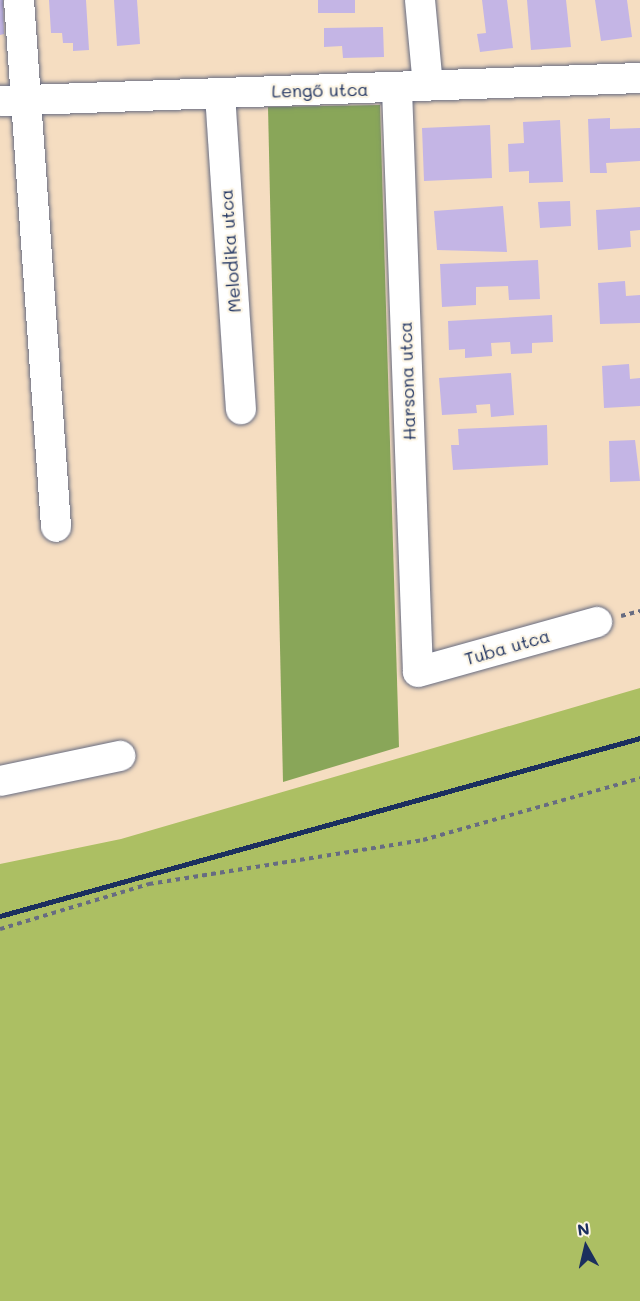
<!DOCTYPE html>
<meta charset="utf-8">
<style>
body{margin:0}
#map{position:relative;width:640px;height:1301px;overflow:hidden;background:#f5ddc1;font-family:Mali,sans-serif}
div>[style]{position:absolute}
.green>*{inset:0;background:#acbf63}
.forest>*{inset:0;background:#89a659}
.building>*{inset:0;background:#c4b5e5}
.path>*{height:4px;margin-top:-2px;transform-origin:0;background:repeating-linear-gradient(90deg,#676c81 0 4.5px,transparent 0 9px)}
.roads{filter:drop-shadow(0 0 2px #676c81) drop-shadow(0 0 2px #676c81)}
.minor>*{height:30px;margin:-15px;padding:0 15px;transform-origin:15px;border-radius:15px;background:#fff}
.rail>*{height:4.5px;margin:-2.25px;padding:0 2.25px;transform-origin:2.25px;border-radius:2.25px;background:#1b2f5e}
span{translate:-50% -50%;white-space:nowrap;text-align:center;line-height:1.15;-webkit-text-stroke:4.5px #fcf5e5;paint-order:stroke}
.street-label{font-size:18px;color:#1b2f5e}
.north{position:absolute;left:556px;top:1217px;width:60px;height:60px;-webkit-text-stroke:4px #fcf5e5;paint-order:stroke;rotate:352deg;font-size:16px;font-weight:700;line-height:24px;text-align:center;color:#1b2f5e}
.north::after{content:'';display:block;margin:auto;width:21px;height:27px;background:#1b2f5e;clip-path:polygon(50% 0,100% 100%,50% 72%,0 100%)}
</style>
<div id="map">
<div class="green">
<i style="clip-path:polygon(640px 688px,640px 1301px,0 1301px,0 864px,121px 839px)"></i>
</div>
<div class="forest">
<i style="clip-path:polygon(380px 105px,399px 747px,283px 782px,268px 107px)"></i>
</div>
<div class="building">
<i style="clip-path:polygon(0 0,3px 0,4px 34px,0 35px)"></i>
<i style="clip-path:polygon(49px 0,86px 0,89px 50px,73px 51px,73px 43px,63px 43px,62px 33px,51px 33px)"></i>
<i style="clip-path:polygon(114px 0,137px 0,140px 44px,117px 46px)"></i>
<i style="clip-path:polygon(318px 0,355px 0,355px 13px,318px 13px)"></i>
<i style="clip-path:polygon(482px 0,507px 0,513px 48px,480px 52px,477px 34px,486px 33px)"></i>
<i style="clip-path:polygon(527px 0,566px 0,571px 47px,531px 50px)"></i>
<i style="clip-path:polygon(595px 0,627px 0,632px 37px,601px 41px)"></i>
<i style="clip-path:polygon(383px 27px,384px 57px,343px 58px,342px 46px,324px 47px,324px 28px)"></i>
<i style="clip-path:polygon(610px 118px,610px 129px,640px 128px,640px 161px,606px 163px,607px 173px,590px 173px,588px 119px)"></i>
<i style="clip-path:polygon(560px 120px,563px 182px,529px 183px,529px 171px,509px 172px,508px 144px,524px 143px,523px 122px)"></i>
<i style="clip-path:polygon(490px 125px,492px 178px,424px 181px,422px 128px)"></i>
<i style="clip-path:polygon(570px 201px,571px 226px,540px 228px,538px 202px)"></i>
<i style="clip-path:polygon(503px 206px,507px 252px,437px 250px,434px 211px)"></i>
<i style="clip-path:polygon(640px 207px,640px 230px,630px 231px,631px 247px,598px 250px,596px 210px)"></i>
<i style="clip-path:polygon(538px 260px,540px 299px,509px 300px,508px 286px,476px 287px,476px 305px,442px 307px,440px 264px)"></i>
<i style="clip-path:polygon(625px 281px,626px 296px,640px 295px,640px 323px,600px 324px,598px 283px)"></i>
<i style="clip-path:polygon(552px 315px,553px 342px,532px 343px,532px 353px,511px 354px,510px 342px,491px 343px,492px 356px,465px 358px,465px 349px,449px 350px,448px 321px)"></i>
<i style="clip-path:polygon(629px 364px,630px 379px,640px 378px,640px 406px,604px 408px,602px 366px)"></i>
<i style="clip-path:polygon(511px 373px,514px 415px,491px 417px,490px 404px,476px 405px,477px 413px,442px 415px,439px 378px)"></i>
<i style="clip-path:polygon(547px 425px,548px 465px,453px 470px,451px 445px,459px 445px,458px 429px)"></i>
<i style="clip-path:polygon(635px 440px,640px 481px,610px 482px,609px 441px)"></i>
</div>
<div class="path">
<i style="left:621px;top:616px;width:20px;rotate:-15deg"></i>
<i style="left:0;top:929px;width:156px;rotate:-16.8deg"></i>
<i style="left:149px;top:884px;width:278px;rotate:-9.1deg"></i>
<i style="left:423px;top:840px;width:226px;rotate:-15.9deg"></i>
</div>
<div class="roads">
<div class="minor">
<i style="left:19px;top:0;width:528px;rotate:85.98deg"></i>
<i style="left:420px;top:0;width:86px;rotate:84.7deg"></i>
<i style="left:397px;top:89px;width:583px;rotate:87.94deg"></i>
<i style="left:418px;top:672px;width:186px;rotate:-15.6deg"></i>
<i style="left:220px;top:94px;width:316px;rotate:86.2deg"></i>
<i style="left:0;top:101px;width:640px;rotate:-2.06deg"></i>
<i style="left:0;top:781px;width:123px;rotate:-11.8deg"></i>
</div>
</div>
<div class="rail">
<i style="left:0;top:916px;width:664px;rotate:-15.54deg"></i>
</div>
<div class="street-label">
<span style="left:320px;top:90px;rotate:-1deg">Lengő utca</span>
<span style="left:230px;top:251px;rotate:-94deg">Melodika utca</span>
<span style="left:407px;top:381px;rotate:-92deg">Harsona utca</span>
<span style="left:507px;top:647px;rotate:-16deg">Tuba utca</span>
</div>
<div class="north">N</div>
</div>
